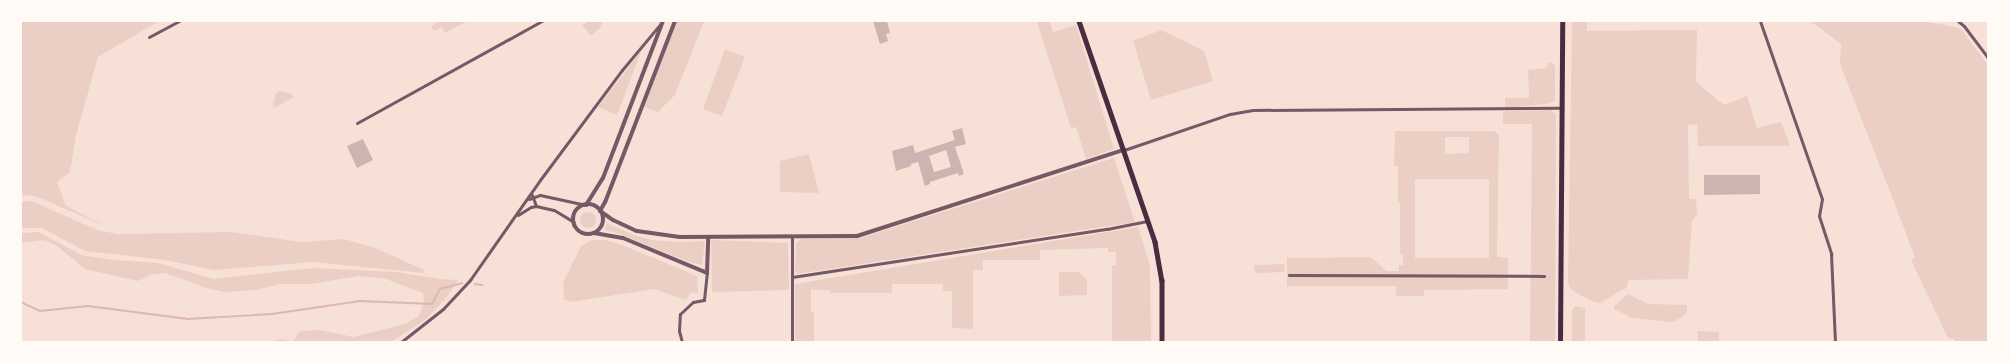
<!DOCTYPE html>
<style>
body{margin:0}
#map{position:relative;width:2009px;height:363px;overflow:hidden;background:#f7e1d7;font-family:Bitter,serif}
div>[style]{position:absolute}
.green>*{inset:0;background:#ebcfc5}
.round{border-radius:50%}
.stream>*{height:1.5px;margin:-0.75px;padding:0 0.75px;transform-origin:0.75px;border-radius:0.75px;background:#dcb8b0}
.building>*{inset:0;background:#ccb4b1}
.pedestrian>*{height:2.5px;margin:-1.25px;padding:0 1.25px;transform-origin:1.25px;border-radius:1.25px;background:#755966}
.minor>*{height:3px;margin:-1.5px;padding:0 1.5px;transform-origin:1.5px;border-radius:1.5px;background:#755966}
.tertiary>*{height:4px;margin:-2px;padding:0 2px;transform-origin:2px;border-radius:2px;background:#755966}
.tertiary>.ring{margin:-2px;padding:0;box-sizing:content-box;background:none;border:4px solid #755966;border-radius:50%}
.secondary>*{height:4.5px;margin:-2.25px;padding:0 2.25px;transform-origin:2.25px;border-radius:2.25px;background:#4a2c40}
.trunk>*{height:5px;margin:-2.5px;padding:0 2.5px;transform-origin:2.5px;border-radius:2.5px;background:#4a2c40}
span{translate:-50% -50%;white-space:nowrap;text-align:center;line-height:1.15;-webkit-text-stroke:4px #fffaf5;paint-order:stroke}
.frame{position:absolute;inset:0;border:22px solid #fffaf5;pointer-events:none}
</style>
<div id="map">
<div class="green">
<i style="clip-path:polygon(21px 21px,159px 21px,98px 57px,76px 135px,70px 172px,57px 182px,66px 206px,110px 228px,35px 196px,21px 195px)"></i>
<i style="clip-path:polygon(439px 21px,467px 21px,445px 33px,442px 27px,434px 31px,431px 26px)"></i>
<i style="clip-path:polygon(586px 21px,603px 21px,600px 28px,591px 36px,582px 25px,586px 23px)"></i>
<i style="clip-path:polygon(676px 21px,704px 21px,675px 95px,658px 112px,642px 106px)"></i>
<i style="clip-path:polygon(1049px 21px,1053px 32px,1076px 25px,1114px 149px,1086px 159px,1076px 127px,1071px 128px,1037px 22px)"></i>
<i style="clip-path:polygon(1572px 21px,1587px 21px,1587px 31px,1697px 30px,1696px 82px,1724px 105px,1747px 96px,1757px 128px,1781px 122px,1790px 146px,1698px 146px,1697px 124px,1688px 125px,1689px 199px,1696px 199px,1697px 215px,1692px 221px,1688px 279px,1628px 280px,1627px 287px,1600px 303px,1596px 303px,1575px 292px,1570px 288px,1568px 282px)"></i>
<i style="clip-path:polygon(1810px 21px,1927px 22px,1951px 26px,1961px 29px,1988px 65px,1988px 342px,1956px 342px,1954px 339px,1948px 338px,1911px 260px,1915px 258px,1906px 233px,1840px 64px,1841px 44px)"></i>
<i style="clip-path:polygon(1161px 30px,1204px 51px,1213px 81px,1151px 100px,1133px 41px)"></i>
<i style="clip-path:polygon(725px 49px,745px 57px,722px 116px,703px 109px)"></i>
<i style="clip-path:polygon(641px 52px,617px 115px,598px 107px,639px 54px)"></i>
<i style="clip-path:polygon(1548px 62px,1554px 64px,1555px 67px,1555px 101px,1547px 104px,1505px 108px,1505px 98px,1529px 98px,1528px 70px,1545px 68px,1548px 66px)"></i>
<i style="clip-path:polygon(279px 91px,292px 94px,294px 97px,274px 108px,273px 105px,276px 93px)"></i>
<i style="clip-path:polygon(1550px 110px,1556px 114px,1555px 342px,1530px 342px,1532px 124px,1503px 124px,1503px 114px,1506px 111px)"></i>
<i style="clip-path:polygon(evenodd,1395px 131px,1494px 131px,1499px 135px,1497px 257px,1508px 258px,1508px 289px,1424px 290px,1424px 296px,1396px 296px,1396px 286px,1287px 286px,1287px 258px,1370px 257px,1387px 271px,1399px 271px,1399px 265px,1403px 265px,1403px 254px,1400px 254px,1400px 203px,1398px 202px,1398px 166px,1394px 166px,1395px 131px,1445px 137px,1469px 137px,1469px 153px,1445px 154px,1445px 137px,1395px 131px,1415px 179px,1489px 179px,1489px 258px,1415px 258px,1415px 179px)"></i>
<i style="clip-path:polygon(809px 154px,819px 193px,780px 192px,780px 161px)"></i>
<i style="clip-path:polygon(1114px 158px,1135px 222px,797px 274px,795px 271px,796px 243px,802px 239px,860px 238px)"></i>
<i style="clip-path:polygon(31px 201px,100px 231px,119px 234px,231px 232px,301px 242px,344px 239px,375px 248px,424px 270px,423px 273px,314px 262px,214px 270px,165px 260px,85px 251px,42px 228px,21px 228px,21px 202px)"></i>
<i class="round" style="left:580px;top:212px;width:16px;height:16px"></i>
<i style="clip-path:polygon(607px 223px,633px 235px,652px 240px,678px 242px,705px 241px,702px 265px,689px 262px,620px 234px,605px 230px)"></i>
<i style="clip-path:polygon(1138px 227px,1150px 265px,1151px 342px,1112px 342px,1112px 265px,1116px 265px,1116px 252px,1108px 252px,1108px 248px,1040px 250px,1040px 260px,983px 260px,983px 270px,973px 270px,973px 329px,952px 328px,952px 291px,943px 291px,943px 284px,892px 284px,892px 293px,830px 293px,830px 290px,811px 290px,811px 311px,814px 312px,814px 342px,795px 342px,795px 284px)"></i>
<i style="clip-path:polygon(39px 232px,81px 255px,114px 260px,158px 263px,213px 279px,313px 268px,396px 272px,440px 279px,458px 280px,447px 297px,425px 320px,391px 342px,266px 342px,281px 339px,293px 341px,300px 331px,319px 330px,354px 337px,405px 324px,419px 316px,424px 303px,423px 293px,386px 279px,359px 276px,311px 284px,281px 284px,256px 290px,225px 292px,206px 288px,165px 273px,151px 275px,138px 281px,85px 269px,56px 245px,44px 240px,21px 243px,21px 233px)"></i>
<i style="clip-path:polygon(592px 240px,605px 240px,622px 245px,697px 276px,698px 294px,691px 292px,686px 300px,654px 289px,571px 302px,564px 299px,563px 283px,581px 246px)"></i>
<i style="clip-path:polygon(711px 240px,788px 243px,789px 290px,712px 292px)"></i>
<i style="clip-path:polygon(1284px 264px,1285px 272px,1255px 273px,1254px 265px)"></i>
<i style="clip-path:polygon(1059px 272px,1078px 272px,1087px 279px,1087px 295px,1059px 296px)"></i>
<i style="clip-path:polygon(1628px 294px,1648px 304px,1687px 305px,1687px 311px,1683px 317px,1672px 322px,1632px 318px,1614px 309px,1614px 306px)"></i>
<i style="clip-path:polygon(1575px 306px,1585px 308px,1585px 342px,1572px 342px,1572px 310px)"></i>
<i style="clip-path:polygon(1698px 331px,1719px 332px,1719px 342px,1698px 342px)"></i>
</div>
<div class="stream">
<i style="left:475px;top:284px;width:7px;rotate:8deg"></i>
<i style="left:21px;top:302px;width:21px;rotate:25deg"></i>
<i style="left:40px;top:311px;width:48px;rotate:-5.9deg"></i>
<i style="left:88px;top:306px;width:101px;rotate:7.4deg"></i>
<i style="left:188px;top:319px;width:84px;rotate:-3.4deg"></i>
<i style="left:272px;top:314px;width:89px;rotate:-8.4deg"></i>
<i style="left:360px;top:301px;width:72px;rotate:2.4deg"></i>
<i style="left:432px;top:304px;width:17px;rotate:-62deg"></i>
<i style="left:440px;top:289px;width:23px;rotate:-15deg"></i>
</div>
<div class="building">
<i style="clip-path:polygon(873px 21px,887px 21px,890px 33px,886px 34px,888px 41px,880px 44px)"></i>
<i style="clip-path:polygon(evenodd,962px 128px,966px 144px,955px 147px,964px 174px,959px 176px,958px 173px,930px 182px,930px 184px,925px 186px,918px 162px,911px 164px,911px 166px,896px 171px,892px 151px,913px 145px,915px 153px,955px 140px,952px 131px,962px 128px,946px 150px,951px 167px,934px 172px,929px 156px,946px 150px)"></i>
<i style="clip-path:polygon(363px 139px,373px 160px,357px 168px,347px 146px)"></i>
<i style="clip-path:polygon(1704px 175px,1760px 175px,1760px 194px,1704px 195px)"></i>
</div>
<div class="pedestrian">
<i style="left:1289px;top:275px;width:255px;rotate:0.2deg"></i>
</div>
<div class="minor">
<i style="left:1760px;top:21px;width:188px;rotate:70.8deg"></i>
<i style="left:1822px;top:199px;width:17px;rotate:100deg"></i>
<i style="left:1819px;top:216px;width:40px;rotate:72deg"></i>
<i style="left:1831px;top:254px;width:88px;rotate:87.4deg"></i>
<i style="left:1958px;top:21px;width:8px;rotate:40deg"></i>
<i style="left:1964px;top:26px;width:40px;rotate:53deg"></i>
<i style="left:149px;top:37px;width:34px;rotate:-28deg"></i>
<i style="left:357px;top:123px;width:211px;rotate:-28.9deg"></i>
<i style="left:1124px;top:150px;width:112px;rotate:-18.8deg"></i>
<i style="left:1230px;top:114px;width:23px;rotate:-10deg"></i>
<i style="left:1253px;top:110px;width:309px;rotate:-0.4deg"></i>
<i style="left:532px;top:195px;width:12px;rotate:70deg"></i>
<i style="left:529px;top:199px;width:12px;rotate:-20deg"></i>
<i style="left:540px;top:195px;width:47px;rotate:12.3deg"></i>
<i style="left:518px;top:215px;width:15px;rotate:-32deg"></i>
<i style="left:531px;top:207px;width:5px;rotate:-11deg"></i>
<i style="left:536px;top:206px;width:18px;rotate:13deg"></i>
<i style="left:554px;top:210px;width:23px;rotate:31deg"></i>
<i style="left:792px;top:237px;width:105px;rotate:90deg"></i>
<i style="left:792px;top:277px;width:319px;rotate:-8.7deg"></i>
<i style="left:1107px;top:229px;width:41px;rotate:-11.3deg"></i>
<i style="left:401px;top:342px;width:53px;rotate:-38.2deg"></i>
<i style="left:443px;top:309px;width:40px;rotate:-47deg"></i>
<i style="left:470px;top:280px;width:122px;rotate:-55deg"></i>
<i style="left:540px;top:180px;width:137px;rotate:-53.3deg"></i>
<i style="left:622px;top:70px;width:62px;rotate:-50.2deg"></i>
<i style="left:682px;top:342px;width:11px;rotate:-105deg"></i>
<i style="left:679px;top:331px;width:17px;rotate:-87deg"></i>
<i style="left:680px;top:314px;width:18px;rotate:-43deg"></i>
<i style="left:693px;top:302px;width:11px;rotate:-10deg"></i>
<i style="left:704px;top:300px;width:27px;rotate:-84deg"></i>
</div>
<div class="tertiary">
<i style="left:675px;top:21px;width:194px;rotate:111.1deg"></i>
<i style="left:605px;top:202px;width:10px;rotate:119deg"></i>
<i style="left:600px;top:211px;width:16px;rotate:35deg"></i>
<i style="left:613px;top:220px;width:26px;rotate:25deg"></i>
<i style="left:637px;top:231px;width:43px;rotate:7.9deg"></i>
<i style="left:680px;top:237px;width:177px;rotate:-0.3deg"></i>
<i style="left:857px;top:236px;width:281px;rotate:-17.9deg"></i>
<i class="ring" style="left:573px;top:204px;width:26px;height:26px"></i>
<i style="left:586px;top:205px;width:32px;rotate:-58deg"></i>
<i style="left:603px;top:178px;width:168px;rotate:-69.1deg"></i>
<i style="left:594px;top:233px;width:29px;rotate:10deg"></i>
<i style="left:623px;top:238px;width:91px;rotate:22.6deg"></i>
<i style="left:707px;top:273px;width:35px;rotate:-88deg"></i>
</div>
<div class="secondary">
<i style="left:1079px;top:21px;width:234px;rotate:71deg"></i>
<i style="left:1155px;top:242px;width:39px;rotate:80deg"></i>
<i style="left:1162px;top:280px;width:62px;rotate:90deg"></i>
</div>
<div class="trunk">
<i style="left:1560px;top:342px;width:321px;rotate:-89.6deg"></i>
</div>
<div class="frame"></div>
</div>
